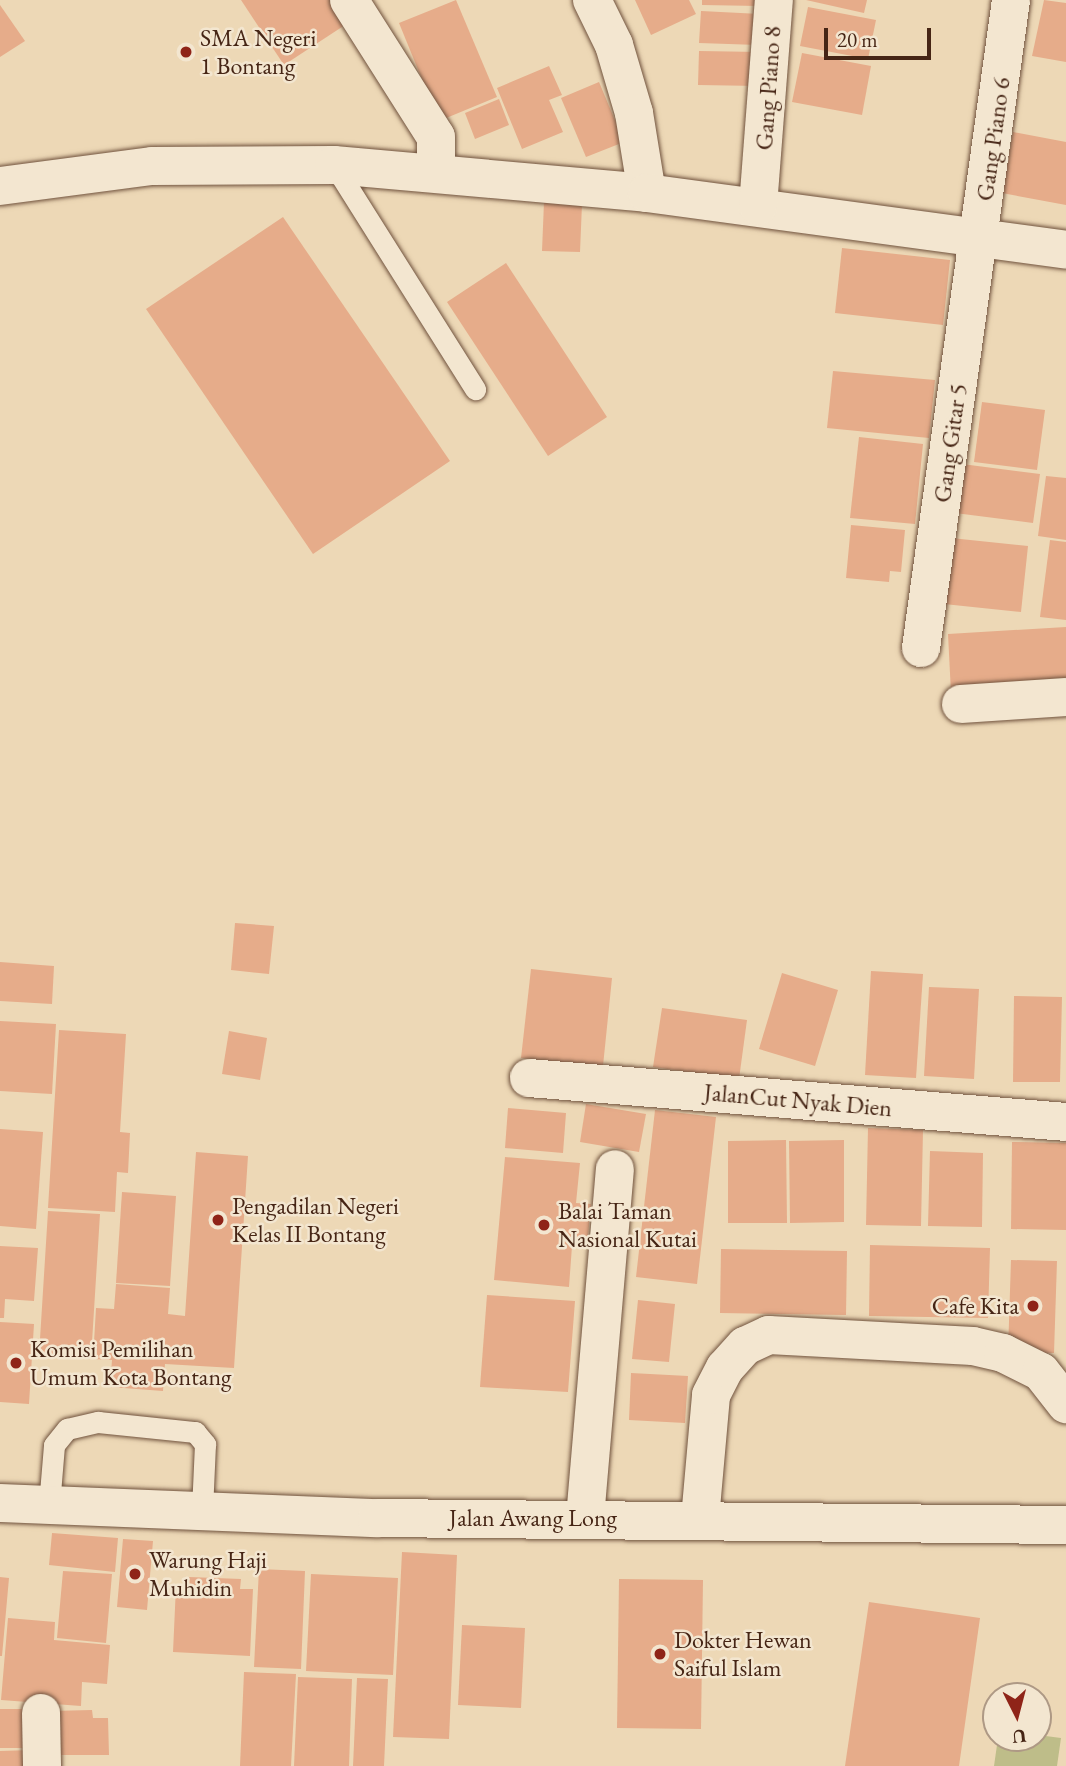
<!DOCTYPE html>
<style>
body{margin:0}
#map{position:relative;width:1066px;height:1766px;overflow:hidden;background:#edd8b6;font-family:"EB Garamond",serif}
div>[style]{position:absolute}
.green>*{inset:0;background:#bebd89}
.building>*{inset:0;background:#e6ac8a}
.roads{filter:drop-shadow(0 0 2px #70523d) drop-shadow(0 0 2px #70523d)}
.lane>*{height:21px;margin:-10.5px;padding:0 10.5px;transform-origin:10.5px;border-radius:10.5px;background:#f3e6d0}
.street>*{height:38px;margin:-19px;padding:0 19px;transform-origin:19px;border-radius:19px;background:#f3e6d0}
.secondary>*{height:38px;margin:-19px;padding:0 19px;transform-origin:19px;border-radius:19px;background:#f3e6d0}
.dots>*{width:19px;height:19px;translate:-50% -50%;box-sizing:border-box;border:4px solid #f3e6d0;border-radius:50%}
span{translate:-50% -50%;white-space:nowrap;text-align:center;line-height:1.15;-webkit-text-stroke:5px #f3e6d0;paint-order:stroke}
.poi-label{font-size:24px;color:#462515}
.left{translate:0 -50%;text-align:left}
.right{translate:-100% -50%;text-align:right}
.street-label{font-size:24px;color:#462515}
.north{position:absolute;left:982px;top:1682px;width:70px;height:70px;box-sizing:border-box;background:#f3e6d0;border:2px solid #ae9985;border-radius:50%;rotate:174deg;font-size:19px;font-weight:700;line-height:28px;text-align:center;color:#462515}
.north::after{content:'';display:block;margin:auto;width:24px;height:32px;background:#8f2418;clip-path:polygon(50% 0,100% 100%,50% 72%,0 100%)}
.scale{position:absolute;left:824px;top:28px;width:107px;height:32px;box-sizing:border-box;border:4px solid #462515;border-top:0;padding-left:9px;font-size:21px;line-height:24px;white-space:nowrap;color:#462515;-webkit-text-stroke:5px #f3e6d0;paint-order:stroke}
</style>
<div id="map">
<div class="green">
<i style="clip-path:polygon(1038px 1735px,1061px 1738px,1057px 1766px,994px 1766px,998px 1738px)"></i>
</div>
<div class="building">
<i style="clip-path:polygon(241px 0,333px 0,348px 23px,284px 65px)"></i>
<i style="clip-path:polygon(456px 0,497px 97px,439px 121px,399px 23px)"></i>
<i style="clip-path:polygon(635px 0,689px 0,696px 14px,651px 35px)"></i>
<i style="clip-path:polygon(702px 0,759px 0,759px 6px,702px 5px)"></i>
<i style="clip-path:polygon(806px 0,867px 0,864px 13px)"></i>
<i style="clip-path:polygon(1044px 0,1066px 3px,1066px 62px,1032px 56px)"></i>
<i style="clip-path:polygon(0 5px,25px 41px,0 57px)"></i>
<i style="clip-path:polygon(808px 7px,876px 20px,868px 59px,800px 46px)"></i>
<i style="clip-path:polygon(701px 11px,760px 14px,758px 45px,699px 43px)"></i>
<i style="clip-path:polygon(699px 51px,760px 52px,759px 86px,698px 85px)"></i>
<i style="clip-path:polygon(802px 53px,871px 66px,862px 115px,792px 102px)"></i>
<i style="clip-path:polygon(549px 66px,562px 95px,549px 100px,563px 132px,522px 149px,497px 88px)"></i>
<i style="clip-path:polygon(599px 82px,624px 142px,586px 157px,561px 98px)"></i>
<i style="clip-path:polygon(499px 99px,509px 125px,475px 139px,465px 113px)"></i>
<i style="clip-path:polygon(1013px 132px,1066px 142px,1066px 205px,1002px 193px)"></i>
<i style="clip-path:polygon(544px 202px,582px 204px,580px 252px,542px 251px)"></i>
<i style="clip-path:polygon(283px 217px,450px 461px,313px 554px,146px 309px)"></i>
<i style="clip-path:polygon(842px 248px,950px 260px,943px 325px,835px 313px)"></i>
<i style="clip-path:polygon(506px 263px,607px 417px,548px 456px,447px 302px)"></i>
<i style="clip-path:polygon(833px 371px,935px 380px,929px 438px,827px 428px)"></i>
<i style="clip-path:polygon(982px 402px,1045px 410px,1037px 470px,974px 462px)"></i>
<i style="clip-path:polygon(859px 437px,923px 444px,915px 524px,850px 518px)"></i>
<i style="clip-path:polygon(962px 464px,1040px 474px,1033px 523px,955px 513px)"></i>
<i style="clip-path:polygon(1046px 476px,1066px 478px,1066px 540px,1038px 536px)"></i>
<i style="clip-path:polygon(851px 525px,905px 530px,901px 572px,890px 571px,889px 582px,846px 578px)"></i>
<i style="clip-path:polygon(951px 538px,1028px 546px,1021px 612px,944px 604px)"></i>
<i style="clip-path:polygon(1050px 540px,1066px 542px,1066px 620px,1040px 617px)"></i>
<i style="clip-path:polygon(1066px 627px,1066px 686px,951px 693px,948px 634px)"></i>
<i style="clip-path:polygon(235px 923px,274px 926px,269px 974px,231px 970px)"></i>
<i style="clip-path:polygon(0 962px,54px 966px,52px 1004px,0 1001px)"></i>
<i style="clip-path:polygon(531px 969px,612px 978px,603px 1066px,521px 1058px)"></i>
<i style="clip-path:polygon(871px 971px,923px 974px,916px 1078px,865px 1075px)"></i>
<i style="clip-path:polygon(782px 973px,838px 990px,815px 1066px,759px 1049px)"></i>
<i style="clip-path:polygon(929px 987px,979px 989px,974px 1079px,924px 1076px)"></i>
<i style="clip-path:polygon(1014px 996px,1062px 997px,1060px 1082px,1013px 1082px)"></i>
<i style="clip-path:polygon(662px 1008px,747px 1020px,739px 1079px,653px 1067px)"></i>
<i style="clip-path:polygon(0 1021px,56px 1024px,52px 1094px,0 1091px)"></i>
<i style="clip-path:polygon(59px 1030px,126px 1034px,120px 1132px,130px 1133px,128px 1173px,117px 1172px,115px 1212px,48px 1208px)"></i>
<i style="clip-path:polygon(229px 1031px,267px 1038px,260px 1080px,222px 1074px)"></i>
<i style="clip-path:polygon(586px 1104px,646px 1114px,639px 1152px,580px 1142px)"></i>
<i style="clip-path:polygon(508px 1108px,566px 1113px,563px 1153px,505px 1148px)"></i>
<i style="clip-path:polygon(655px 1110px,716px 1117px,697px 1284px,636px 1277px)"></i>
<i style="clip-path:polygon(868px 1128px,923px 1130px,921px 1226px,866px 1225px)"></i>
<i style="clip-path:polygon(0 1129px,43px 1132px,36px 1229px,0 1226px)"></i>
<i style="clip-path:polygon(786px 1140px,787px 1223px,728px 1223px,728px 1141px)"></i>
<i style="clip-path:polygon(844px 1140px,844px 1222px,790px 1223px,789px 1141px)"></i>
<i style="clip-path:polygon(1012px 1142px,1066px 1143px,1066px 1230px,1011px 1229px)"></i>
<i style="clip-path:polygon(930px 1151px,983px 1153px,982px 1227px,928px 1226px)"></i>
<i style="clip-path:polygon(196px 1152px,248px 1156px,234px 1368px,165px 1364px,163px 1391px,110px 1387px,112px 1360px,93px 1359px,96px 1308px,114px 1309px,116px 1284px,170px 1288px,168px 1314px,185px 1316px)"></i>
<i style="clip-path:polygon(505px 1157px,580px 1163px,576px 1203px,591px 1204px,587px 1247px,572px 1246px,569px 1287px,494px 1280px)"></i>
<i style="clip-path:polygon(122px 1192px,176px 1196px,170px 1286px,116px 1283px)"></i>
<i style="clip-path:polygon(48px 1211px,100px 1214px,91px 1358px,39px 1355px)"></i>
<i style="clip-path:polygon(870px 1245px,990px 1248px,988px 1318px,869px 1316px)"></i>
<i style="clip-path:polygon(0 1246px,38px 1248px,34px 1301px,5px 1299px,4px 1318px,0 1318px)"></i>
<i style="clip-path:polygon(721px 1249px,847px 1251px,846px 1315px,720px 1313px)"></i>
<i style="clip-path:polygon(1011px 1260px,1057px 1261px,1054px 1353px,1008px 1352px)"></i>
<i style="clip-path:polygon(487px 1295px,575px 1301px,568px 1392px,480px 1387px)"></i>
<i style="clip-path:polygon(638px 1300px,675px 1304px,669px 1362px,632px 1359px)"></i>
<i style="clip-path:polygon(0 1322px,34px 1324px,29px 1404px,0 1402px)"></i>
<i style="clip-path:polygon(631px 1373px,688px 1376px,685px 1423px,629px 1420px)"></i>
<i style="clip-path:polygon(52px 1533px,118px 1538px,115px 1572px,49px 1565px)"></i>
<i style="clip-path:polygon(123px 1539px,153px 1541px,147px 1610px,117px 1607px)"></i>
<i style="clip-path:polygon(402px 1552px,457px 1555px,449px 1739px,393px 1737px)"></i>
<i style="clip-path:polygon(259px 1569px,305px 1571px,301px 1669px,254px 1667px)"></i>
<i style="clip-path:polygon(63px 1571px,112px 1574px,106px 1643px,57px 1638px)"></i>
<i style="clip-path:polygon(311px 1574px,398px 1578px,393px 1675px,306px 1671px)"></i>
<i style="clip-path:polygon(0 1577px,9px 1578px,2px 1656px,0 1656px)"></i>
<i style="clip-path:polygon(189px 1577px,241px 1579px,240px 1589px,253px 1589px,250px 1656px,173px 1652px,176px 1586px,189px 1587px)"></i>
<i style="clip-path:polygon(619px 1579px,703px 1580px,701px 1729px,617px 1728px)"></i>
<i style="clip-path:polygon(869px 1602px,980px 1618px,959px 1766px,845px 1766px)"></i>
<i style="clip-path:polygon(8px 1618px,55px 1622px,54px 1640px,110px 1645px,107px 1684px,82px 1682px,81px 1706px,1px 1700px)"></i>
<i style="clip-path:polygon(462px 1625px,525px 1628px,521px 1708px,458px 1705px)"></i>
<i style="clip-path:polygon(244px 1672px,296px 1674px,291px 1766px,240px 1766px)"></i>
<i style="clip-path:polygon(298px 1677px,352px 1679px,349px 1766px,294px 1766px)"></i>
<i style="clip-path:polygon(357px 1678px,388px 1679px,384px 1766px,353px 1766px)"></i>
<i style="clip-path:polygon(0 1709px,26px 1709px,27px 1748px,0 1748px)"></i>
<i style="clip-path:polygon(92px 1710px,93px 1718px,108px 1718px,109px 1755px,52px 1755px,51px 1711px)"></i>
<i style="clip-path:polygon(32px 1750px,32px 1766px,0 1766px,0 1751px)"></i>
</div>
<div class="roads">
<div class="lane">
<i style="left:334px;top:165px;width:265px;rotate:57.8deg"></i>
<i style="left:49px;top:1505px;width:60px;rotate:-85.2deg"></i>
<i style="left:54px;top:1445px;width:21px;rotate:-51deg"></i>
<i style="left:67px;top:1429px;width:32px;rotate:-13deg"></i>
<i style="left:98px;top:1422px;width:98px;rotate:5.9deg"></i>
<i style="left:195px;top:1432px;width:16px;rotate:50deg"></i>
<i style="left:205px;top:1444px;width:67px;rotate:92.6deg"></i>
</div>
<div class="street">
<i style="left:349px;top:0;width:162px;rotate:57.6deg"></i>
<i style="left:436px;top:137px;width:36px;rotate:90deg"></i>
<i style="left:592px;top:0;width:50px;rotate:63.9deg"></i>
<i style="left:614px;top:45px;width:71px;rotate:73.6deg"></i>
<i style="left:634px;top:113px;width:81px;rotate:80.8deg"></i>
<i style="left:0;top:186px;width:153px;rotate:-7.5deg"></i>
<i style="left:152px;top:166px;width:182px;rotate:-0.3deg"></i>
<i style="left:334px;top:165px;width:314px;rotate:5.1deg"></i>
<i style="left:647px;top:193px;width:423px;rotate:7.7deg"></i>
<i style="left:758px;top:206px;width:207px;rotate:-85.6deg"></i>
<i style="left:921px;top:648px;width:654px;rotate:-82.09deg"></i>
<i style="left:961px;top:704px;width:105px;rotate:-3.8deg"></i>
<i style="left:529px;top:1078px;width:539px;rotate:4.68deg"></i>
<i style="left:585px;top:1518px;width:350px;rotate:-85.1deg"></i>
<i style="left:700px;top:1519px;width:124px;rotate:-84.9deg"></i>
<i style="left:711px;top:1395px;width:30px;rotate:-63deg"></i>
<i style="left:725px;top:1368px;width:30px;rotate:-48deg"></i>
<i style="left:745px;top:1346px;width:26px;rotate:-25deg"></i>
<i style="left:769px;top:1335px;width:204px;rotate:3.1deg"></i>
<i style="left:973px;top:1346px;width:31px;rotate:13deg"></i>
<i style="left:1003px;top:1353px;width:42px;rotate:26.6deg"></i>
<i style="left:1041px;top:1372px;width:41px;rotate:52deg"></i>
<i style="left:41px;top:1713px;width:53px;rotate:88.9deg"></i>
</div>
<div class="secondary">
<i style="left:0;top:1503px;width:377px;rotate:2.3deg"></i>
<i style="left:377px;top:1518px;width:689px;rotate:0.58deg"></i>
</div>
</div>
<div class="dots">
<i style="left:186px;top:52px;background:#8f2418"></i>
<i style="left:218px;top:1220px;background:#8f2418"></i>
<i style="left:544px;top:1225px;background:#8f2418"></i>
<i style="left:1033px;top:1306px;background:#8f2418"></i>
<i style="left:16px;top:1363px;background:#8f2418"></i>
<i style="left:135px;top:1574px;background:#8f2418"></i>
<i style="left:660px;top:1654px;background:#8f2418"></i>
</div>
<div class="poi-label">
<span class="left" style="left:200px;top:52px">SMA Negeri<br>1 Bontang</span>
<span class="left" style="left:232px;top:1220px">Pengadilan Negeri<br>Kelas II Bontang</span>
<span class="left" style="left:558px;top:1225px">Balai Taman<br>Nasional Kutai</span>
<span class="right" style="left:1019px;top:1306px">Cafe Kita</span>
<span class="left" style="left:30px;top:1363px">Komisi Pemilihan<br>Umum Kota Bontang</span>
<span class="left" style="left:149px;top:1574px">Warung Haji<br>Muhidin</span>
<span class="left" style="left:674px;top:1654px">Dokter Hewan<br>Saiful Islam</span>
</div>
<div class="street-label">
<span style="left:768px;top:88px;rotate:-86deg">Gang Piano 8</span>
<span style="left:993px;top:139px;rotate:-82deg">Gang Piano 6</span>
<span style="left:950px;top:443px;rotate:-82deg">Gang Gitar 5</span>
<span style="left:798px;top:1100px;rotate:5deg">JalanCut Nyak Dien</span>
<span style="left:533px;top:1518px">Jalan Awang Long</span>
</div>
<div class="north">U</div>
<div class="scale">20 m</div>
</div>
